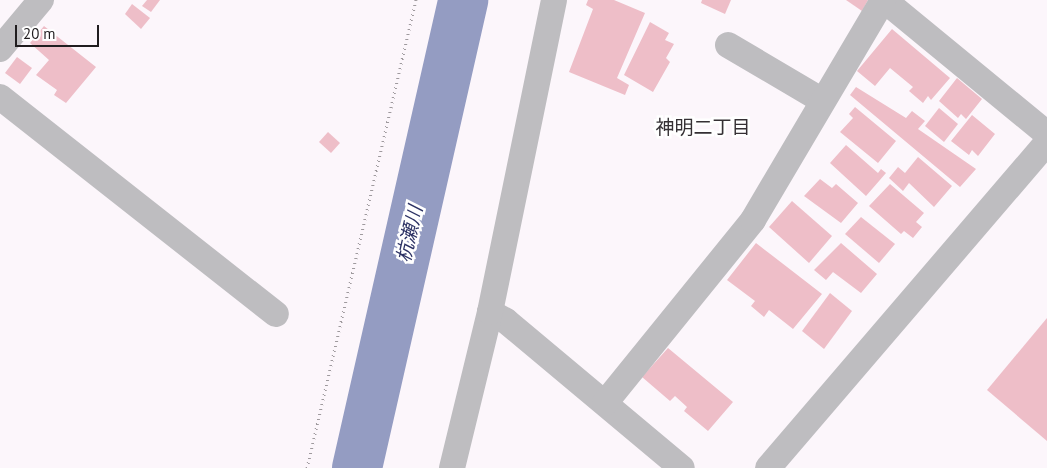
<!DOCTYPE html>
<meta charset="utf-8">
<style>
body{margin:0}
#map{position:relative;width:1047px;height:468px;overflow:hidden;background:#fcf6fb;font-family:"PT Sans","Noto Sans JP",sans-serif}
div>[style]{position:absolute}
.river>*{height:50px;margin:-25px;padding:0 25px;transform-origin:25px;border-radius:25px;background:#949cc2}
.building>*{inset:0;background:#eebec8}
.path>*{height:3px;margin-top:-1.5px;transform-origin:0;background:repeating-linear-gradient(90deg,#9f9a9e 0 1px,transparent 0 5px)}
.minor>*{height:26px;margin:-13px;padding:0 13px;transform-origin:13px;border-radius:13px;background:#bebdc0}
span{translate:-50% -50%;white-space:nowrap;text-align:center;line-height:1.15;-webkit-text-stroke:5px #fff;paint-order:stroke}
.neighbourhood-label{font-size:19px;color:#353034}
.water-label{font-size:19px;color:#2c3264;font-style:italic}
.scale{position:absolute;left:15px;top:25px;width:84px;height:22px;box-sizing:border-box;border:2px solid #201d1f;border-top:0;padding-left:6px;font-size:15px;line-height:18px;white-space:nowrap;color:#201d1f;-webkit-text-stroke:4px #fff;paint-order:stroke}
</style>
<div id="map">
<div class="river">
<i style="left:357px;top:468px;width:480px;rotate:-77.2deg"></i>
</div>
<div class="building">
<i style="clip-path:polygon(147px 0,160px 0,151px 12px,142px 6px)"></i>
<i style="clip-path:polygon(588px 0,614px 0,645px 13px,617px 78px,629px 85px,625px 95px,569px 72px,593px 9px,586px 5px)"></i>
<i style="clip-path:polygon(702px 0,731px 0,725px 14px,701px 3px)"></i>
<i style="clip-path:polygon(846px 0,868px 0,862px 11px)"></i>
<i style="clip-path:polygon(132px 4px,150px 18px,141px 29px,125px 14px)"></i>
<i style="clip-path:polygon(650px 22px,669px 33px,665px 40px,674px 44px,666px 58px,670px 62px,653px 92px,624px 75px)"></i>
<i style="clip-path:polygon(44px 26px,96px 67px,66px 103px,54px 95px,57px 90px,36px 75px,49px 60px,30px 43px)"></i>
<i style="clip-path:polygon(892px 29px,950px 78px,931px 100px,928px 96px,923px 103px,909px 91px,913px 87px,890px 68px,875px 86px,857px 71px)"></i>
<i style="clip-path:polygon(17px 57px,32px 68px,20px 84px,5px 73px)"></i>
<i style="clip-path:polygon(957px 78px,982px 99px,966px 119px,961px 114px,958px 118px,939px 101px)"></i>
<i style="clip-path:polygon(856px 87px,906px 118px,912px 111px,925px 121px,918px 129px,976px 169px,960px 187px,850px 95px)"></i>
<i style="clip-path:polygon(855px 107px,896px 141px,878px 163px,840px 132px,853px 118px,849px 114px)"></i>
<i style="clip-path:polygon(939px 108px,958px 124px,944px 142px,925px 126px)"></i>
<i style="clip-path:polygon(972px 115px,995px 134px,978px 156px,972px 150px,969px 155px,951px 141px)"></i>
<i style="clip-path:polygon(328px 132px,340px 143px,331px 153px,319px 142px)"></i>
<i style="clip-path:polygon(846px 145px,878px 173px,881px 169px,886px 173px,866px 196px,830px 163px)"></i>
<i style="clip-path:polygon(918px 157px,952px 186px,934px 207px,909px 183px,903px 191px,889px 178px,898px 167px,905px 173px)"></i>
<i style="clip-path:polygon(820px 179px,832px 188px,836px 184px,858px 203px,841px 223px,804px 196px)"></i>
<i style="clip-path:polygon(890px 184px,924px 213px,916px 222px,922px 227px,913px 238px,904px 231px,901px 234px,869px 206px)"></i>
<i style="clip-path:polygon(792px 201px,832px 236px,809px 263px,769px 227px)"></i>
<i style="clip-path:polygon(861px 217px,895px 244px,879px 263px,845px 234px)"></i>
<i style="clip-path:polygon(756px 243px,822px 294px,793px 329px,769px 310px,764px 317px,751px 306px,755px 301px,727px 280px)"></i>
<i style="clip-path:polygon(841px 243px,877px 274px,861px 293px,833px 272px,826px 280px,814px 270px)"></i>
<i style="clip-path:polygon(830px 293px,852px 311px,824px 349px,802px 331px)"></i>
<i style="clip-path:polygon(1047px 318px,1047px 441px,987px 390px)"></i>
<i style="clip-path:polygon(668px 348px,733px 402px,708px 431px,684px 411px,687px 407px,675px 396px,670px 401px,642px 377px)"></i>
</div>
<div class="path">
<i style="left:307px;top:468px;width:481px;rotate:-76.9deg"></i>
</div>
<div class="minor">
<i style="left:884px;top:0;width:211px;rotate:39.4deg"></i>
<i style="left:728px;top:45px;width:110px;rotate:30.5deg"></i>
<i style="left:0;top:49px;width:64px;rotate:-50.1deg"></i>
<i style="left:0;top:97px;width:351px;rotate:38.2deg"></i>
<i style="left:490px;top:312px;width:18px;rotate:29deg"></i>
<i style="left:506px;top:321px;width:229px;rotate:39.9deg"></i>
<i style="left:605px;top:403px;width:235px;rotate:-51deg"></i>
<i style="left:753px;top:220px;width:256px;rotate:-59.4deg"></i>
<i style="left:452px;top:468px;width:161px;rotate:-76.3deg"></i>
<i style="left:490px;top:312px;width:318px;rotate:-78.4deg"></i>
<i style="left:768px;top:468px;width:429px;rotate:-49.4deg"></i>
</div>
<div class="neighbourhood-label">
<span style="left:703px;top:128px">神明二丁目</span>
</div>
<div class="water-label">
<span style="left:410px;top:234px;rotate:-77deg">杭瀬川</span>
</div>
<div class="scale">20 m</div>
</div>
